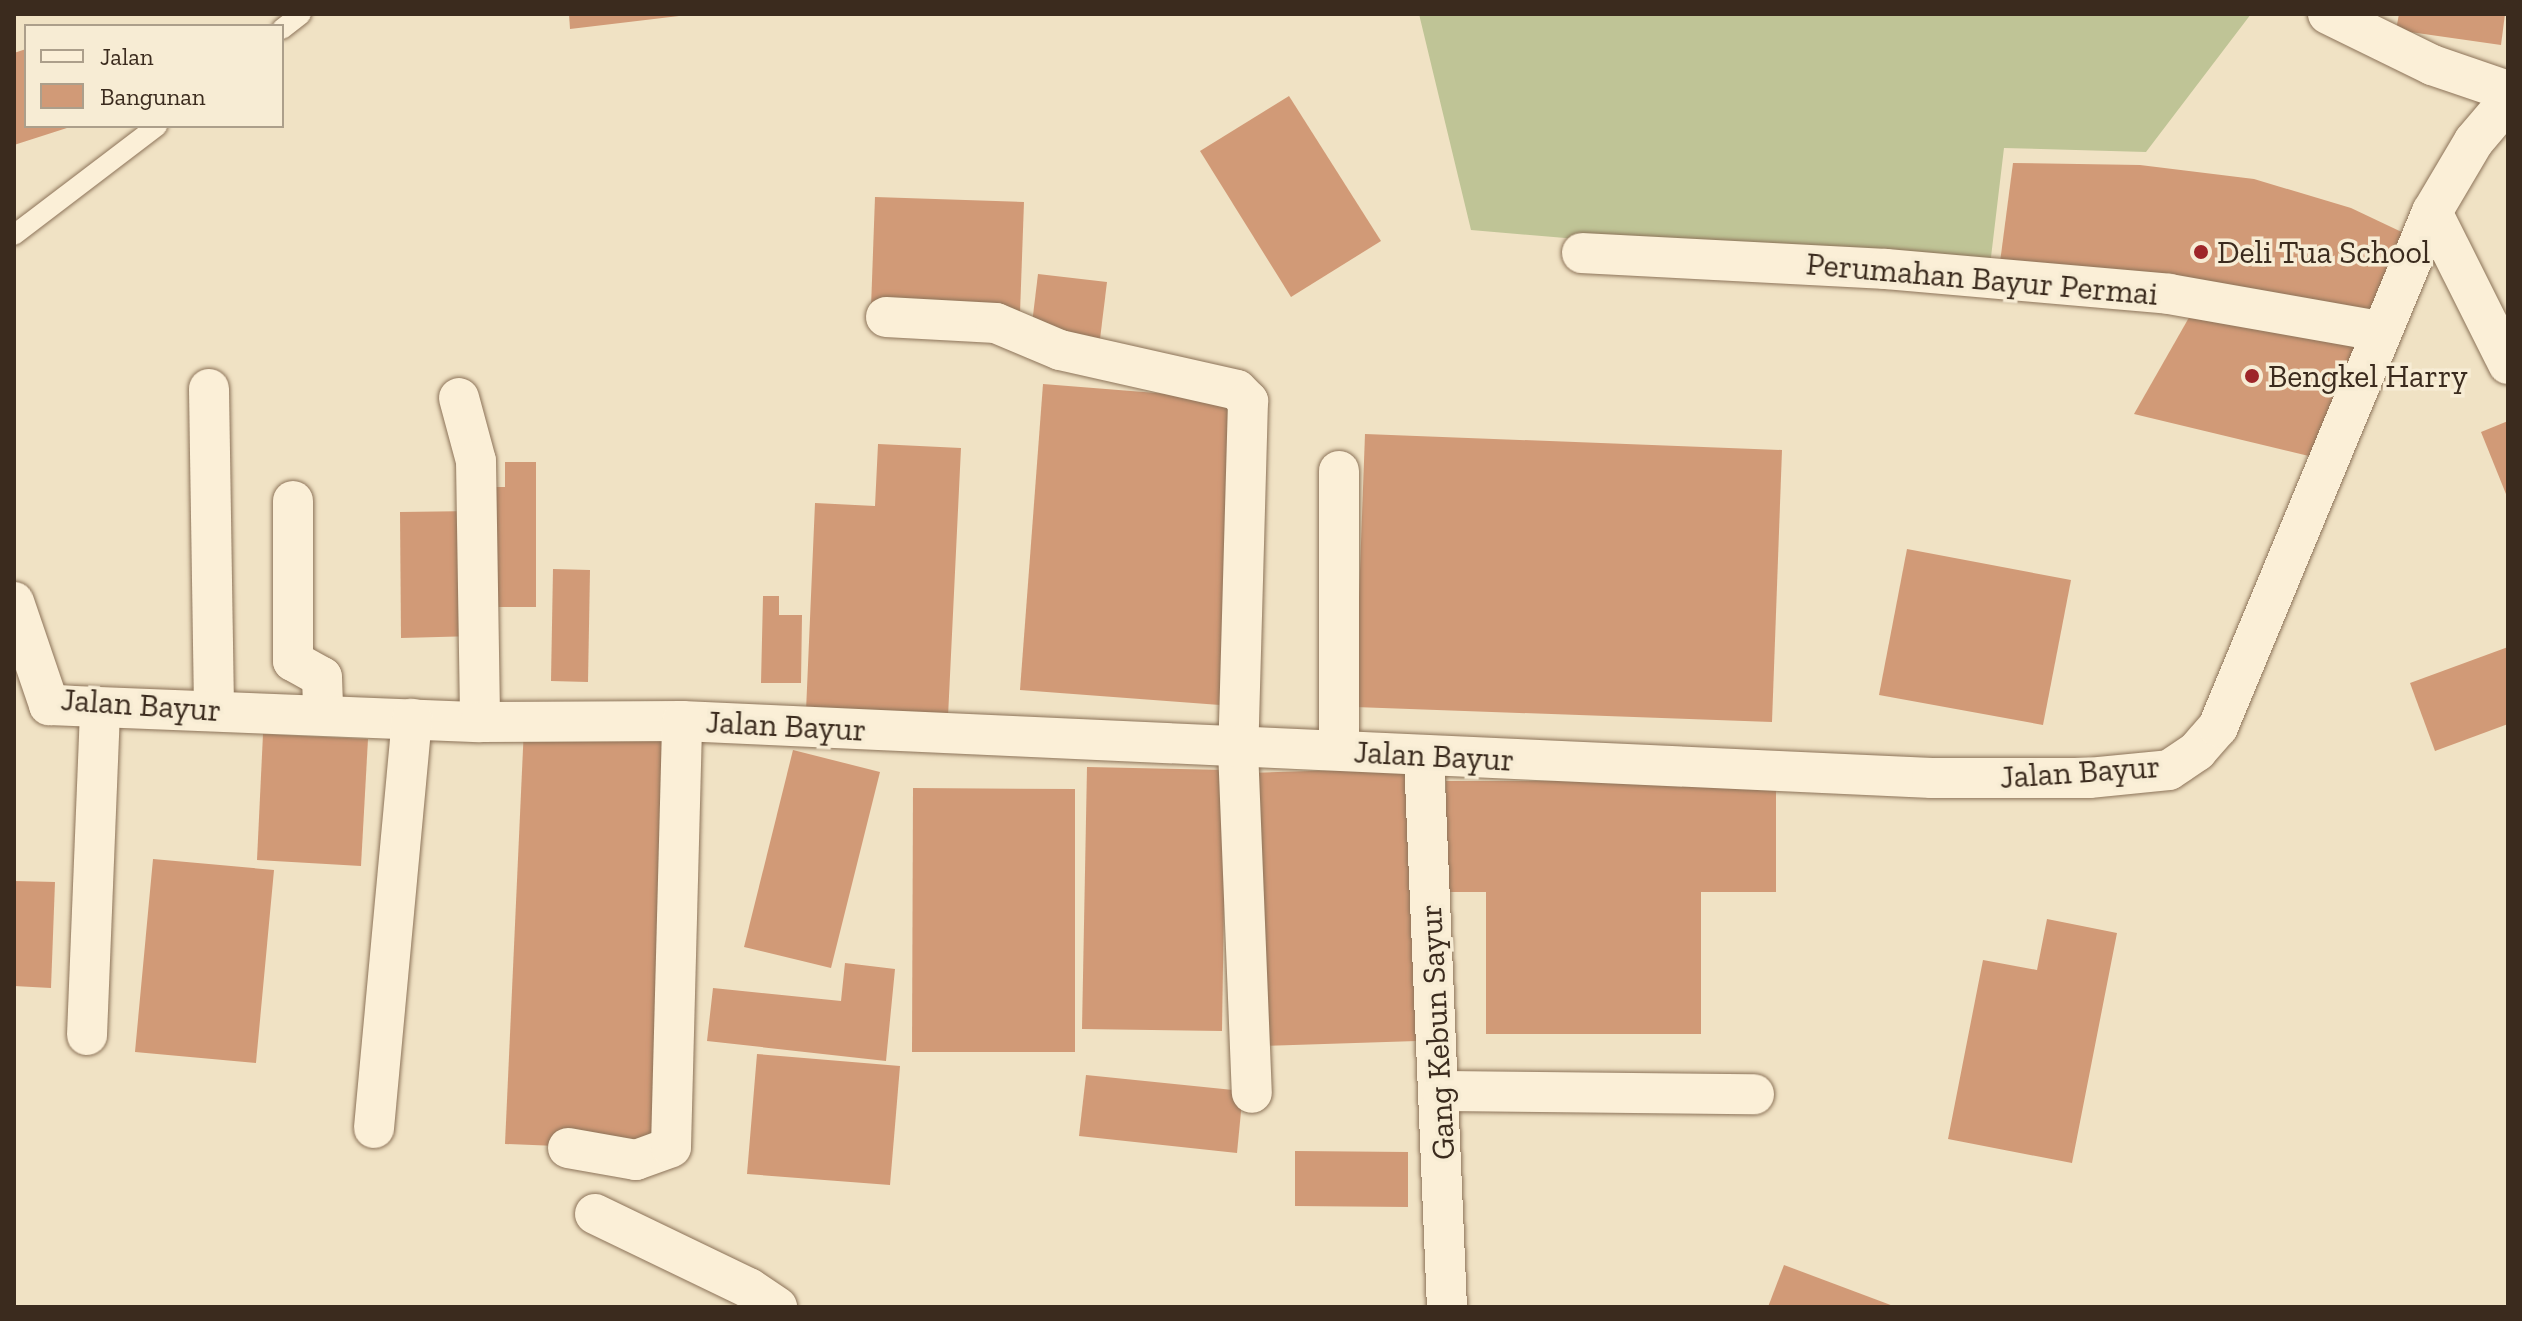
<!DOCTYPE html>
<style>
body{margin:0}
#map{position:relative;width:2522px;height:1321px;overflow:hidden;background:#f0e2c4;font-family:"Zilla Slab",serif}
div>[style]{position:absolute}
.cemetery>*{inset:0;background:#bfc496}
.building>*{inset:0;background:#d19a77}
.roads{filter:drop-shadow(0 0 2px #8c7359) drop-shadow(0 0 2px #8c7359)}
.lane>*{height:20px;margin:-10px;padding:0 10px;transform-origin:10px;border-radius:10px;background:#fbefd7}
.street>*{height:40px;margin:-20px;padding:0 20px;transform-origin:20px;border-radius:20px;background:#fbefd7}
.dots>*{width:22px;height:22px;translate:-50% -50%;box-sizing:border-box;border:4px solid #f7ecd4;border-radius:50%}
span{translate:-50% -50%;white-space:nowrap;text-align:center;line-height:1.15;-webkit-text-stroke:7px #f7ecd4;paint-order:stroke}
.poi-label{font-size:32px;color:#3b2b1e}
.left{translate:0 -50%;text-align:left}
.street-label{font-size:32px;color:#3b2b1e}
.frame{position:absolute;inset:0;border:16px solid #3b2b1e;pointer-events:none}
.legend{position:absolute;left:24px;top:24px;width:260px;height:104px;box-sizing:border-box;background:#f7ecd4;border:2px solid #ac9f8b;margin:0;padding:10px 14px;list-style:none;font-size:24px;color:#3b2b1e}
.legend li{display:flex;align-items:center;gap:16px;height:40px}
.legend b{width:40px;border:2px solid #ac9f8b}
</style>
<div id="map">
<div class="cemetery">
<i style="clip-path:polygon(1419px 14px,2251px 14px,2146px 152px,2004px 148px,1989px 274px,1471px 230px)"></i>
</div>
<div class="building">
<i style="clip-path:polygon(569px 14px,678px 14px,679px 16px,570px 29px)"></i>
<i style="clip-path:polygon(2399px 14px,2505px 14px,2501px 45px,2396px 30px)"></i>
<i style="clip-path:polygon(26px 49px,26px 126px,70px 127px,14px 145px,14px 53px)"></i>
<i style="clip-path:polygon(1289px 96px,1381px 241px,1291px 297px,1200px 151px)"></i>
<i style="clip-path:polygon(2013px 163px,2140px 165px,2254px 179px,2351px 208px,2408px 235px,2372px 320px,1999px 270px)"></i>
<i style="clip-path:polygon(875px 197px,1024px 202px,1020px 313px,871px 308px)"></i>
<i style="clip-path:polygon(1038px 274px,1107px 282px,1100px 339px,1031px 332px)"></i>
<i style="clip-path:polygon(2191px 314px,2365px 338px,2313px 457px,2134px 414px)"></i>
<i style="clip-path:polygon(1043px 384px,1244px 400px,1220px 705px,1020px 690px)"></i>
<i style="clip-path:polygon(2508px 421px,2508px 499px,2481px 432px)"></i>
<i style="clip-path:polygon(1365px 434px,1782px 450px,1772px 722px,1355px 707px)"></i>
<i style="clip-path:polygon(878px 444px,961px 448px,948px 717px,806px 711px,815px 503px,875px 506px)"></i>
<i style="clip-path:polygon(505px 462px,536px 462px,536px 607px,491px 607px,491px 487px,505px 487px)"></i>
<i style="clip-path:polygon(475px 511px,476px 636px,401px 638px,400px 512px)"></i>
<i style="clip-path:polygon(1907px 549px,2071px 580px,2043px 725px,1879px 695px)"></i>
<i style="clip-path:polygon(553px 569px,590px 570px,588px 682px,551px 681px)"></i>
<i style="clip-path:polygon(763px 596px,779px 596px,779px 615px,802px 615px,801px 683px,761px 683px)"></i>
<i style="clip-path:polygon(2508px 647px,2508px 724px,2435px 751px,2410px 683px)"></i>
<i style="clip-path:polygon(524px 727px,675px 733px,656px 1150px,505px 1144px)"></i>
<i style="clip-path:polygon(263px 734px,368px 739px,361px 866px,257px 860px)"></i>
<i style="clip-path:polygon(793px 750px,880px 772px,831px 968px,744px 947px)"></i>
<i style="clip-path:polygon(1087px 767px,1226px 770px,1222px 1031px,1082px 1029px)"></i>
<i style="clip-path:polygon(1408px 768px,1417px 1041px,1259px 1046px,1249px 773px)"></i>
<i style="clip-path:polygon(1446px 781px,1776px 781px,1776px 892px,1701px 892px,1701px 1034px,1486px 1034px,1486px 892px,1446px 892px)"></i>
<i style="clip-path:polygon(913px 788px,1075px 789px,1075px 1052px,912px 1052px)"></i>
<i style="clip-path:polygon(153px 859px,274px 870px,256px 1063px,135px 1052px)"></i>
<i style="clip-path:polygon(14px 881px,55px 882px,51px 988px,14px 986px)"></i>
<i style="clip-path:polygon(2047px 919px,2117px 933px,2072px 1163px,1948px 1139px,1983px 960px,2037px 970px)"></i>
<i style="clip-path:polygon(845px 963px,895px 969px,886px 1061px,707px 1041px,713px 988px,841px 1001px)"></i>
<i style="clip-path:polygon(757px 1054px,900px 1066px,890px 1185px,747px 1174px)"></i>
<i style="clip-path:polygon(1086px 1075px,1243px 1091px,1237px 1153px,1079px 1136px)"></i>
<i style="clip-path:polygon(1295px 1151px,1408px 1152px,1408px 1207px,1295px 1206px)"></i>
<i style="clip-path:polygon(1784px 1265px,1896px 1307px,1768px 1307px)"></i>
</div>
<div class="roads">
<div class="lane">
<i style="left:282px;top:29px;width:24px;rotate:-38deg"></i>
<i style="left:14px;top:235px;width:180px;rotate:-37.3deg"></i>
</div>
<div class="street">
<i style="left:2328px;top:14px;width:116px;rotate:26.1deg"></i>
<i style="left:2432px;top:65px;width:80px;rotate:18.9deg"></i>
<i style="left:2432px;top:212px;width:170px;rotate:63.4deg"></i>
<i style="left:1582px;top:253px;width:304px;rotate:3deg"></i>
<i style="left:1886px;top:269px;width:284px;rotate:5deg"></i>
<i style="left:2169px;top:294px;width:213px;rotate:10deg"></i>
<i style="left:886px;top:317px;width:110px;rotate:3.1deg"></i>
<i style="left:996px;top:323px;width:69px;rotate:22.9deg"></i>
<i style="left:1060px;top:350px;width:181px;rotate:12.7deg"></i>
<i style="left:1237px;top:390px;width:16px;rotate:45deg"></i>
<i style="left:1248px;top:401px;width:348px;rotate:91.6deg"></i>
<i style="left:1238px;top:749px;width:344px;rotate:87.7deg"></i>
<i style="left:209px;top:389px;width:322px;rotate:89.1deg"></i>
<i style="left:459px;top:398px;width:65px;rotate:74.9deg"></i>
<i style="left:476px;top:461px;width:261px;rotate:89.1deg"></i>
<i style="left:1339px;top:471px;width:279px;rotate:90deg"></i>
<i style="left:293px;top:501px;width:160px;rotate:90deg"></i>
<i style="left:293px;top:661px;width:33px;rotate:29deg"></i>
<i style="left:322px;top:677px;width:38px;rotate:88deg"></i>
<i style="left:14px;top:602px;width:109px;rotate:71.2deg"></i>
<i style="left:49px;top:705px;width:431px;rotate:2.3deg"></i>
<i style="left:480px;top:722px;width:202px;rotate:-0.3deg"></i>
<i style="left:682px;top:721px;width:1251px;rotate:2.61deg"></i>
<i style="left:1932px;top:778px;width:157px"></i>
<i style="left:2089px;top:778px;width:80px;rotate:-5.7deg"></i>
<i style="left:2169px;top:770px;width:34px;rotate:-34deg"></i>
<i style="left:2197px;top:751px;width:32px;rotate:-49deg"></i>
<i style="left:2218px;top:727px;width:558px;rotate:-67.44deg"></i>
<i style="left:2432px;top:212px;width:82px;rotate:-59.4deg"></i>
<i style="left:2474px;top:141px;width:52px;rotate:-49.6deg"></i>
<i style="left:1424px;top:757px;width:550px;rotate:87.61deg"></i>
<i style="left:87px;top:1035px;width:327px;rotate:-87.7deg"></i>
<i style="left:1442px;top:1091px;width:312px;rotate:0.6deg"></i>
<i style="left:374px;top:1128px;width:411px;rotate:-84.7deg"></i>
<i style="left:568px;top:1148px;width:69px;rotate:10deg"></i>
<i style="left:636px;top:1160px;width:37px;rotate:-20deg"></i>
<i style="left:671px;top:1147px;width:426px;rotate:-88.5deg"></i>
<i style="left:595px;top:1214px;width:171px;rotate:25.7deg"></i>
<i style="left:749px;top:1288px;width:34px;rotate:34deg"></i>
</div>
</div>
<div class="dots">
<i style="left:2201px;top:252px;background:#9e2629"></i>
<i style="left:2252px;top:376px;background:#9e2629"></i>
</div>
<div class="poi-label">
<span class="left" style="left:2217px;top:252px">Deli Tua School</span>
<span class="left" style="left:2268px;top:376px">Bengkel Harry</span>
</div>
<div class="street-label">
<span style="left:1982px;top:279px;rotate:5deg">Perumahan Bayur Permai</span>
<span style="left:141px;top:705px;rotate:4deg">Jalan Bayur</span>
<span style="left:786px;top:726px;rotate:3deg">Jalan Bayur</span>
<span style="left:1434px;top:756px;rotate:3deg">Jalan Bayur</span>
<span style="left:2080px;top:772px;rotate:-4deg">Jalan Bayur</span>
<span style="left:1437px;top:1032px;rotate:-93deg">Gang Kebun Sayur</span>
</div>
<div class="frame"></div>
<ul class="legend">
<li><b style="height:10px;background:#fbefd7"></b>Jalan</li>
<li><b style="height:22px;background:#d19a77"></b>Bangunan</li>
</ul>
</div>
